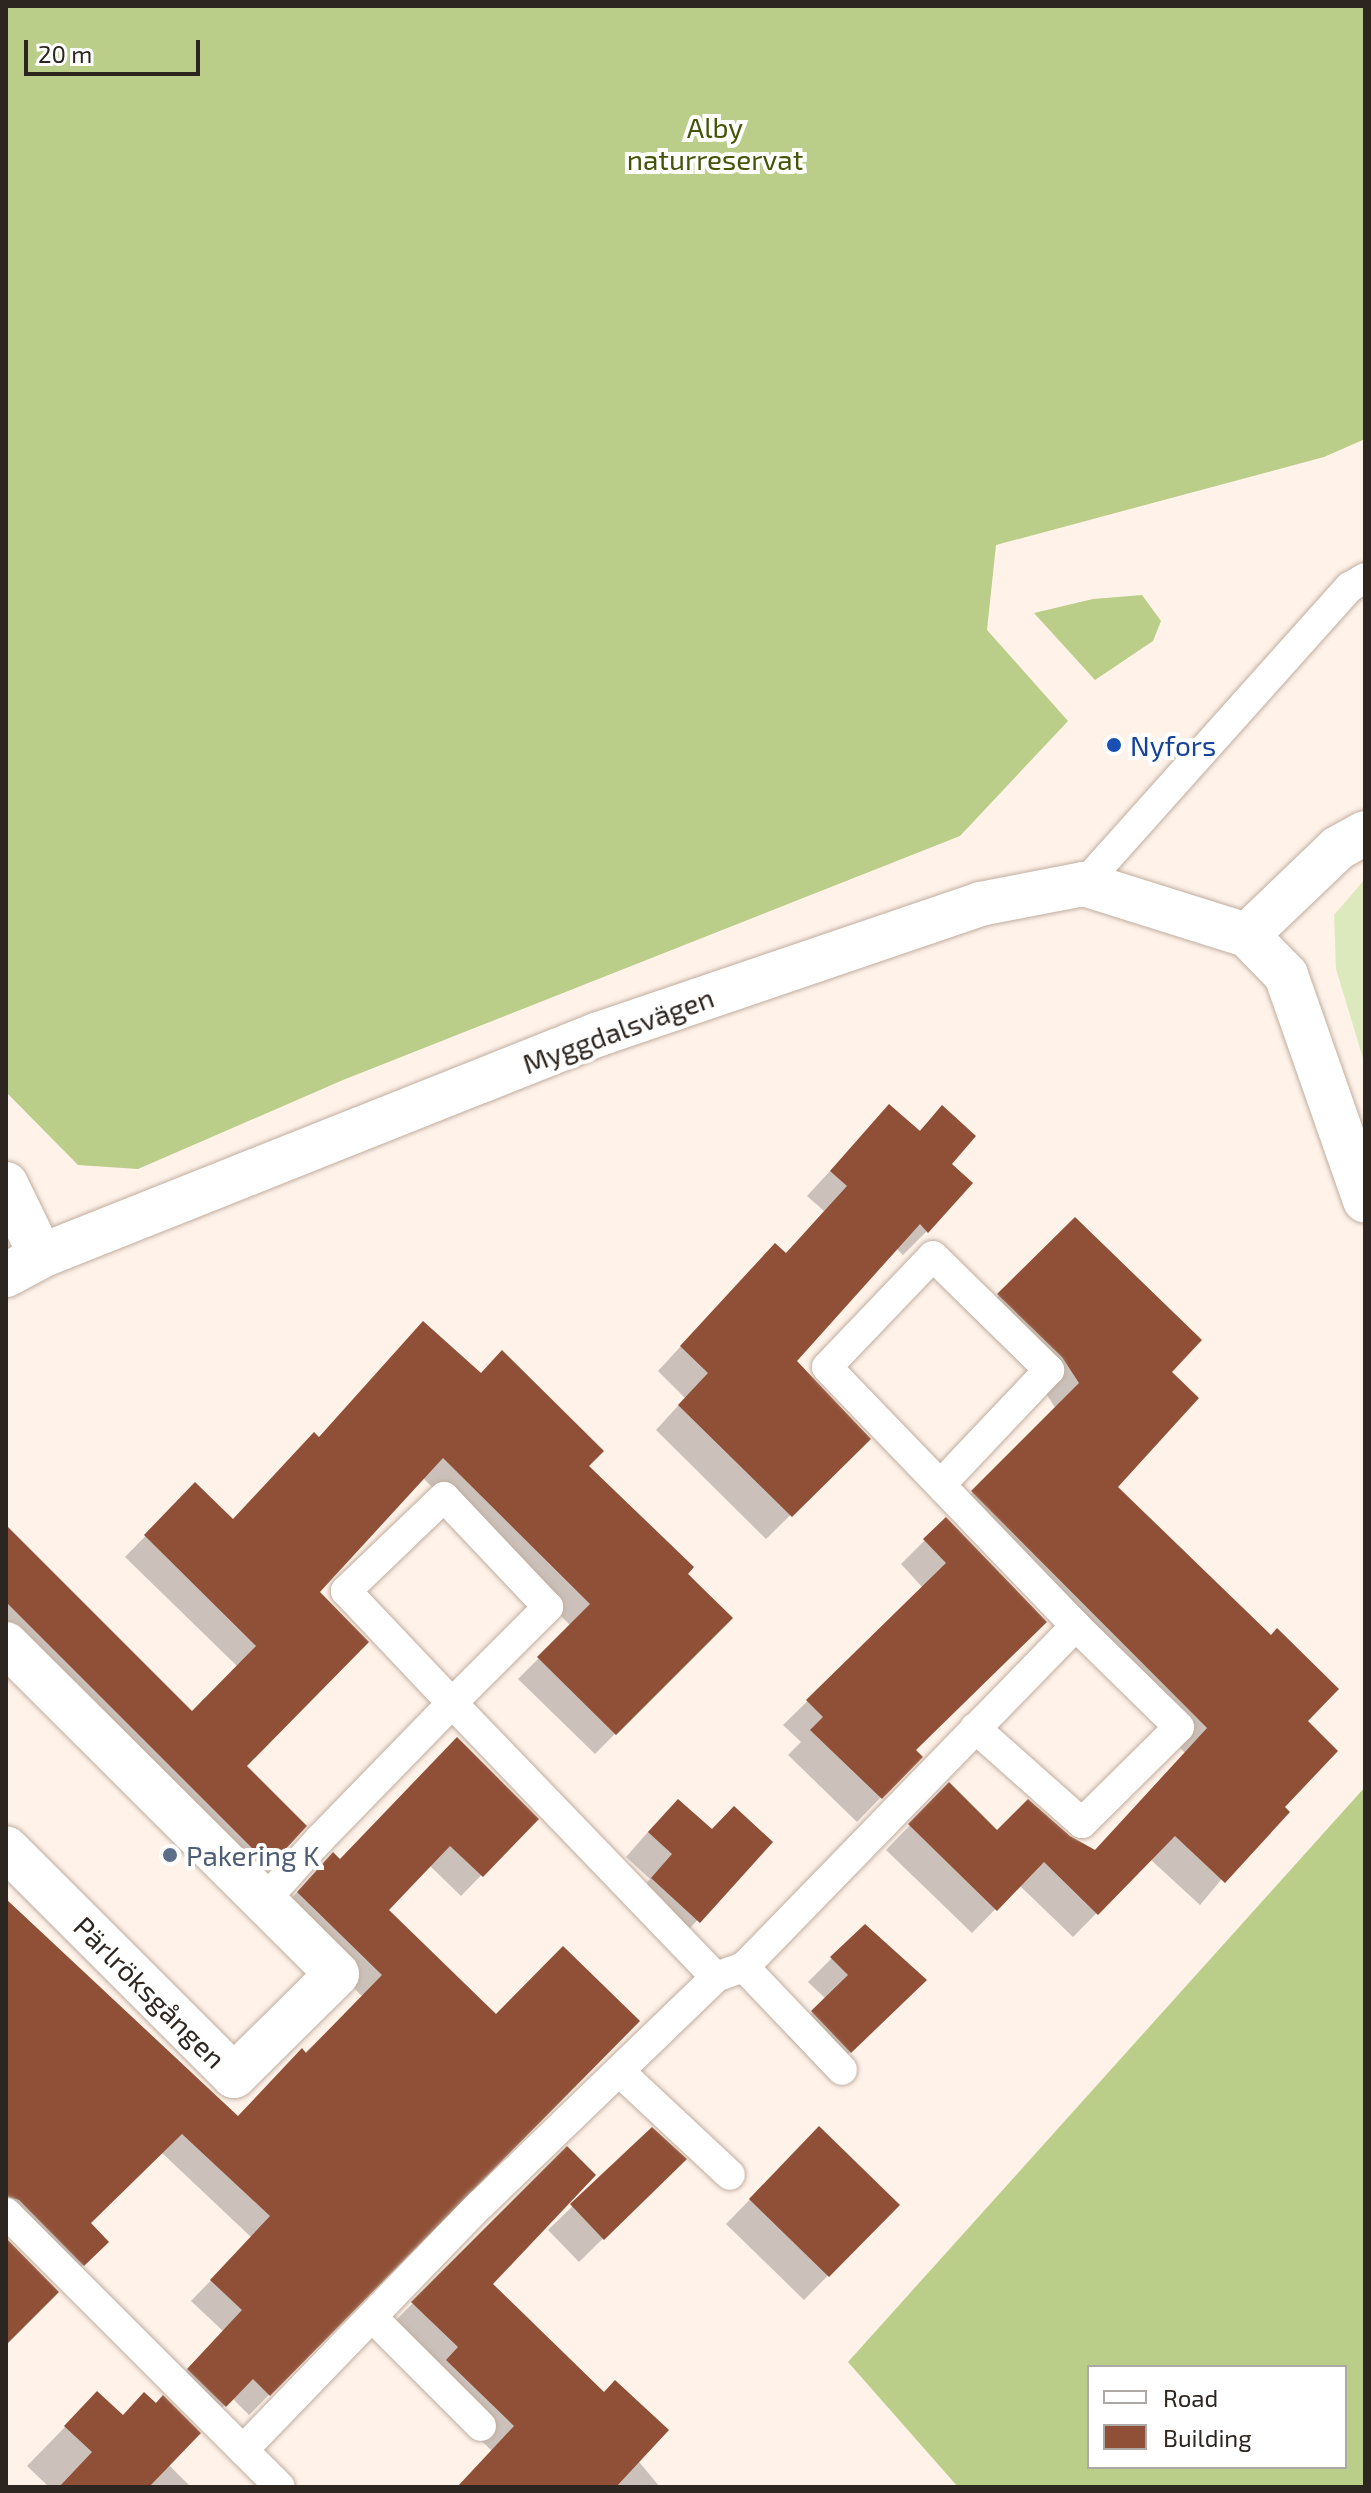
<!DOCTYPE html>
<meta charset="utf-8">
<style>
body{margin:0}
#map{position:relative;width:1371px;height:2493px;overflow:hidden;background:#fef2e9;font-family:"Exo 2",sans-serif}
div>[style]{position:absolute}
.green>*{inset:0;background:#dce9bc}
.forest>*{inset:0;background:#bacd89}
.shadow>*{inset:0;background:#0003}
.building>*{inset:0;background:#8f5037}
.roads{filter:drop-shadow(0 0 2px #c0ad9f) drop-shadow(0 0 2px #c0ad9f)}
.lane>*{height:30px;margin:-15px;padding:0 15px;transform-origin:15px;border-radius:15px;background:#fff}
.street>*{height:44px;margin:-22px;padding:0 22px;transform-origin:22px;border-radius:22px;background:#fff}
.secondary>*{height:44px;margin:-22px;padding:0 22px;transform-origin:22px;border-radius:22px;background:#fff}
.dots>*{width:22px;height:22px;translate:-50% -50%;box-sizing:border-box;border:4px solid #fff;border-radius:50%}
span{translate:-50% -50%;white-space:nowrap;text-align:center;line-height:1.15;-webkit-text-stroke:8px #fff;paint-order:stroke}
.park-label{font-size:28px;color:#455406}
.transit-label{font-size:28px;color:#164399}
.left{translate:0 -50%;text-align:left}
.street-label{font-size:28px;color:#2d2520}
.service-label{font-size:28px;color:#4e5e75}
.frame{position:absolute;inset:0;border:8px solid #2d2520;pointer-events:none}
.legend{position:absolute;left:1087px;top:2365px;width:260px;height:104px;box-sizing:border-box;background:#fff;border:2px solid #aba8a6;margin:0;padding:10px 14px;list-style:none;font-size:24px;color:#2d2520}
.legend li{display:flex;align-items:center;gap:16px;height:40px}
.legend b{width:40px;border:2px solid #aba8a6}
.scale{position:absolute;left:24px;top:40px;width:176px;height:36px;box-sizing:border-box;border:4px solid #2d2520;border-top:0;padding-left:10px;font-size:24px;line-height:28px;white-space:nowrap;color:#2d2520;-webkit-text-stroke:6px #fff;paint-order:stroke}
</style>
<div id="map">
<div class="green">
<i style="clip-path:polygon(1365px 879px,1365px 1065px,1336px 969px,1334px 915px)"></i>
</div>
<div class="forest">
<i style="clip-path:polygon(6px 6px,1365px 6px,1365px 439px,1324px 457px,996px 545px,987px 630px,1068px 721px,960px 836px,343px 1080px,138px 1169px,78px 1165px,6px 1092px)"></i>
<i style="clip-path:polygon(1142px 595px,1161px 621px,1153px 641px,1095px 680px,1034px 613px,1093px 599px)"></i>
<i style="clip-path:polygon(evenodd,1365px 1787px,1365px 2487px,958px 2487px,848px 2362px,1365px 1787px,1089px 2367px,1345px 2367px,1345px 2467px,1089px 2467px,1089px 2367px)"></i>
</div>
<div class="shadow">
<i style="clip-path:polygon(889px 1107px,918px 1132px,942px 1108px,949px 1164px,927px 1231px,903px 1255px,896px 1248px,795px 1361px,868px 1439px,766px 1539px,656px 1430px,685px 1398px,658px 1371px,751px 1270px,785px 1255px,824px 1211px,807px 1196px)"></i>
<i style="clip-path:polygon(1075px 1220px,1169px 1372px,1115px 1488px,1305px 1721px,1282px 1807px,1200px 1905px,1150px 1859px,1073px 1937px,1019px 1885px,972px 1933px,886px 1850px,949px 1785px,997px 1832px,1069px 1838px,1094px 1851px,1185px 1753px,949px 1516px,1056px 1409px,1038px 1381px,975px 1319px)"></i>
<i style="clip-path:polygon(318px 1439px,586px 1466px,730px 1618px,595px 1754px,518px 1679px,571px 1626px,423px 1478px,318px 1592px,244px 1766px,269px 1865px,249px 1885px,6px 1642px,6px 1528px,192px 1713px,238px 1667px,125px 1557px,195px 1485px,232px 1521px)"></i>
<i style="clip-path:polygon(946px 1519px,1045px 1622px,913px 1750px,920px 1757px,857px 1822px,788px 1755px,801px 1742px,783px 1725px,923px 1588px,901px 1564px)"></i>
<i style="clip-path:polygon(536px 1819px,461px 1896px,429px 1865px,386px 1910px,496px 2017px,638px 2021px,249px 2415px,232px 2398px,206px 2424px,169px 2389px,223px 2331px,191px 2301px,252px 2238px,161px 2152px,88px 2223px,106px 2242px,63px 2285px,6px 2228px,6px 1901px,237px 2118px,363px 1997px,278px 1913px,313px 1875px,340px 1862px)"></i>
<i style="clip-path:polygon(654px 1825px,771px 1842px,674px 1945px,629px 1903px,650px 1879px,626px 1857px)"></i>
<i style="clip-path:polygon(832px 1958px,901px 2004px,826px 2075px,788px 2036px,826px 1999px,808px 1982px)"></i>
<i style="clip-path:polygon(652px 2129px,684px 2159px,579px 2262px,548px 2230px)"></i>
<i style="clip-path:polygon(567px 2149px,490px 2284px,660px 2487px,458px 2487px,492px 2451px,423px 2385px,389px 2327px)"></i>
<i style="clip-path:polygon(795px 2153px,897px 2205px,804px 2300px,726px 2224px)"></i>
<i style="clip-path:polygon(97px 2394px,191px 2487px,49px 2487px,27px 2466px)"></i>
</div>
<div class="building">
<i style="clip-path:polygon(889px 1104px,920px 1131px,942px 1105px,976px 1136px,952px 1164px,973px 1183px,928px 1233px,920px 1224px,797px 1361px,871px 1439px,792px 1517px,678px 1405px,708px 1373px,680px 1346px,775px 1243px,786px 1253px,847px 1186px,830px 1171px)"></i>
<i style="clip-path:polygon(1075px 1217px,1202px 1340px,1172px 1372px,1199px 1398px,1118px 1487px,1271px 1635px,1277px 1628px,1339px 1689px,1308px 1721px,1338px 1751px,1285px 1807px,1290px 1812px,1225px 1883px,1175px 1836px,1098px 1915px,1044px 1862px,997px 1911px,908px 1824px,949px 1782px,997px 1830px,1028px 1799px,1070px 1836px,1095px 1850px,1207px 1728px,971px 1491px,1079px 1383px,1062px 1357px,997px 1294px)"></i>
<i style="clip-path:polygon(423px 1321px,481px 1373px,502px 1350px,604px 1451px,589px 1466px,694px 1567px,688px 1574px,733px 1618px,616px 1735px,537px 1657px,590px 1604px,443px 1458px,320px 1592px,369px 1642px,247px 1766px,307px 1826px,270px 1866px,6px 1602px,6px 1525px,192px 1711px,256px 1646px,144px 1535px,195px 1482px,233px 1519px,314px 1432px,319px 1437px)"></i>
<i style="clip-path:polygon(946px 1517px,1047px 1622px,916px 1750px,923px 1757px,882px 1799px,810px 1730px,823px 1717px,806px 1700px,946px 1563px,923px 1539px)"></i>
<i style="clip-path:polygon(457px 1737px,539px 1819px,483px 1877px,450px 1846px,389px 1910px,496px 2014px,563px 1946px,640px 2021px,270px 2396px,253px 2379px,226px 2407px,187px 2369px,242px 2310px,210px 2280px,270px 2216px,182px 2134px,91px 2223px,109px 2242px,84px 2266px,19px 2200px,6px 2196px,6px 1899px,238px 2116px,302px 2048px,306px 2053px,382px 1975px,297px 1892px,333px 1852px,340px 1859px)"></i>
<i style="clip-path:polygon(678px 1799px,712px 1829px,734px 1806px,773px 1842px,700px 1923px,651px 1878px,672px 1854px,648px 1832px)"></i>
<i style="clip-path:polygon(865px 1924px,927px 1980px,851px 2053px,811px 2011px,848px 1975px,830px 1957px)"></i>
<i style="clip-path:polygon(819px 2126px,900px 2205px,829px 2277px,749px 2199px)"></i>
<i style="clip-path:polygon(652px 2127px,687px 2159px,604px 2240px,570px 2204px)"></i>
<i style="clip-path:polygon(567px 2146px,596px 2175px,493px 2284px,604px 2392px,615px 2380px,669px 2430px,616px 2487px,457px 2487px,514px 2426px,446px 2360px,458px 2347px,411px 2302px)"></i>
<i style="clip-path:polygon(6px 2238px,59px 2292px,6px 2345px)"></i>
<i style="clip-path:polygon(97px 2391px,123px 2415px,144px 2392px,156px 2403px,163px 2395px,201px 2433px,149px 2487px,59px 2487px,92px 2452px,64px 2426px)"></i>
</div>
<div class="roads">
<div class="lane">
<i style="left:1084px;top:884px;width:399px;rotate:-48.2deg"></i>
<i style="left:1350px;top:587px;width:17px;rotate:-31deg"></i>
<i style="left:975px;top:1728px;width:143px;rotate:41.6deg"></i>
<i style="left:1082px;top:1823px;width:136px;rotate:-44.7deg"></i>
<i style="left:1179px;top:1727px;width:144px;rotate:-135.6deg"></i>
<i style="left:264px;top:1901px;width:82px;rotate:-48deg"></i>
<i style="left:319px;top:1840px;width:191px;rotate:-45.8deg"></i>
<i style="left:452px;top:1703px;width:136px;rotate:-45deg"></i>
<i style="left:548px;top:1607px;width:151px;rotate:-133.4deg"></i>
<i style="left:444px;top:1497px;width:136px;rotate:136.2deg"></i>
<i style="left:346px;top:1591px;width:154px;rotate:46.6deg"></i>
<i style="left:452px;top:1703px;width:380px;rotate:46.1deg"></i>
<i style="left:744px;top:1967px;width:142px;rotate:46.4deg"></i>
<i style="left:621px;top:2073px;width:149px;rotate:43.1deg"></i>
<i style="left:6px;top:2213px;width:387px;rotate:45deg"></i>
<i style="left:372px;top:2317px;width:154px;rotate:45deg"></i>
<i style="left:243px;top:2450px;width:341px;rotate:-46deg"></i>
<i style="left:480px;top:2205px;width:328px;rotate:-44deg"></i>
<i style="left:716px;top:1977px;width:30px;rotate:-20deg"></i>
<i style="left:744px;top:1967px;width:476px;rotate:-45.8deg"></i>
<i style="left:1076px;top:1626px;width:359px;rotate:-133.9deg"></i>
<i style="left:827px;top:1367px;width:153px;rotate:-46.3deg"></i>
<i style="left:933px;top:1256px;width:163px;rotate:44.5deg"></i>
<i style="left:1049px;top:1370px;width:156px;rotate:133.4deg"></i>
</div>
<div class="street">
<i style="left:1365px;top:833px;width:31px;rotate:151deg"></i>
<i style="left:1338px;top:848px;width:126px;rotate:136.3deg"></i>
<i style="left:1247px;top:935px;width:56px;rotate:45.7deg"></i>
<i style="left:1286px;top:975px;width:239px;rotate:70.7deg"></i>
<i style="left:6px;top:1184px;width:80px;rotate:64.1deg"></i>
<i style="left:6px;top:1644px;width:467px;rotate:44.9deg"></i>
<i style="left:337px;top:1974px;width:145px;rotate:135.3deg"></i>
<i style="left:234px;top:2076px;width:322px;rotate:-135deg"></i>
</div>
<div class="secondary">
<i style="left:6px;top:1275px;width:40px;rotate:-28deg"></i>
<i style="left:41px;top:1256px;width:601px;rotate:-21.7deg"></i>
<i style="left:599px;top:1034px;width:403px;rotate:-18.8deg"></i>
<i style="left:980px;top:904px;width:106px;rotate:-10.9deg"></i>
<i style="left:1084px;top:884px;width:171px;rotate:17.4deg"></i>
</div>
</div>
<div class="dots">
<i style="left:1114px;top:745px;background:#1a4fb4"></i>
<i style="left:170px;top:1855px;background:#5c6f8a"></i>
</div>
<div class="park-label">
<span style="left:715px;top:143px">Alby<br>naturreservat</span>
</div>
<div class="transit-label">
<span class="left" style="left:1130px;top:745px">Nyfors</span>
</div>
<div class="street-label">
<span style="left:618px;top:1030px;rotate:-20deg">Myggdalsvägen</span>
<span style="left:150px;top:1992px;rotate:45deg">Pärlröksgången</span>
</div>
<div class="service-label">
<span class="left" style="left:186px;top:1855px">Pakering K</span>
</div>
<div class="frame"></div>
<ul class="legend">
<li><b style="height:10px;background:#fff"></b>Road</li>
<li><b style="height:22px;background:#8f5037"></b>Building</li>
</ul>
<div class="scale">20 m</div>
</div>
